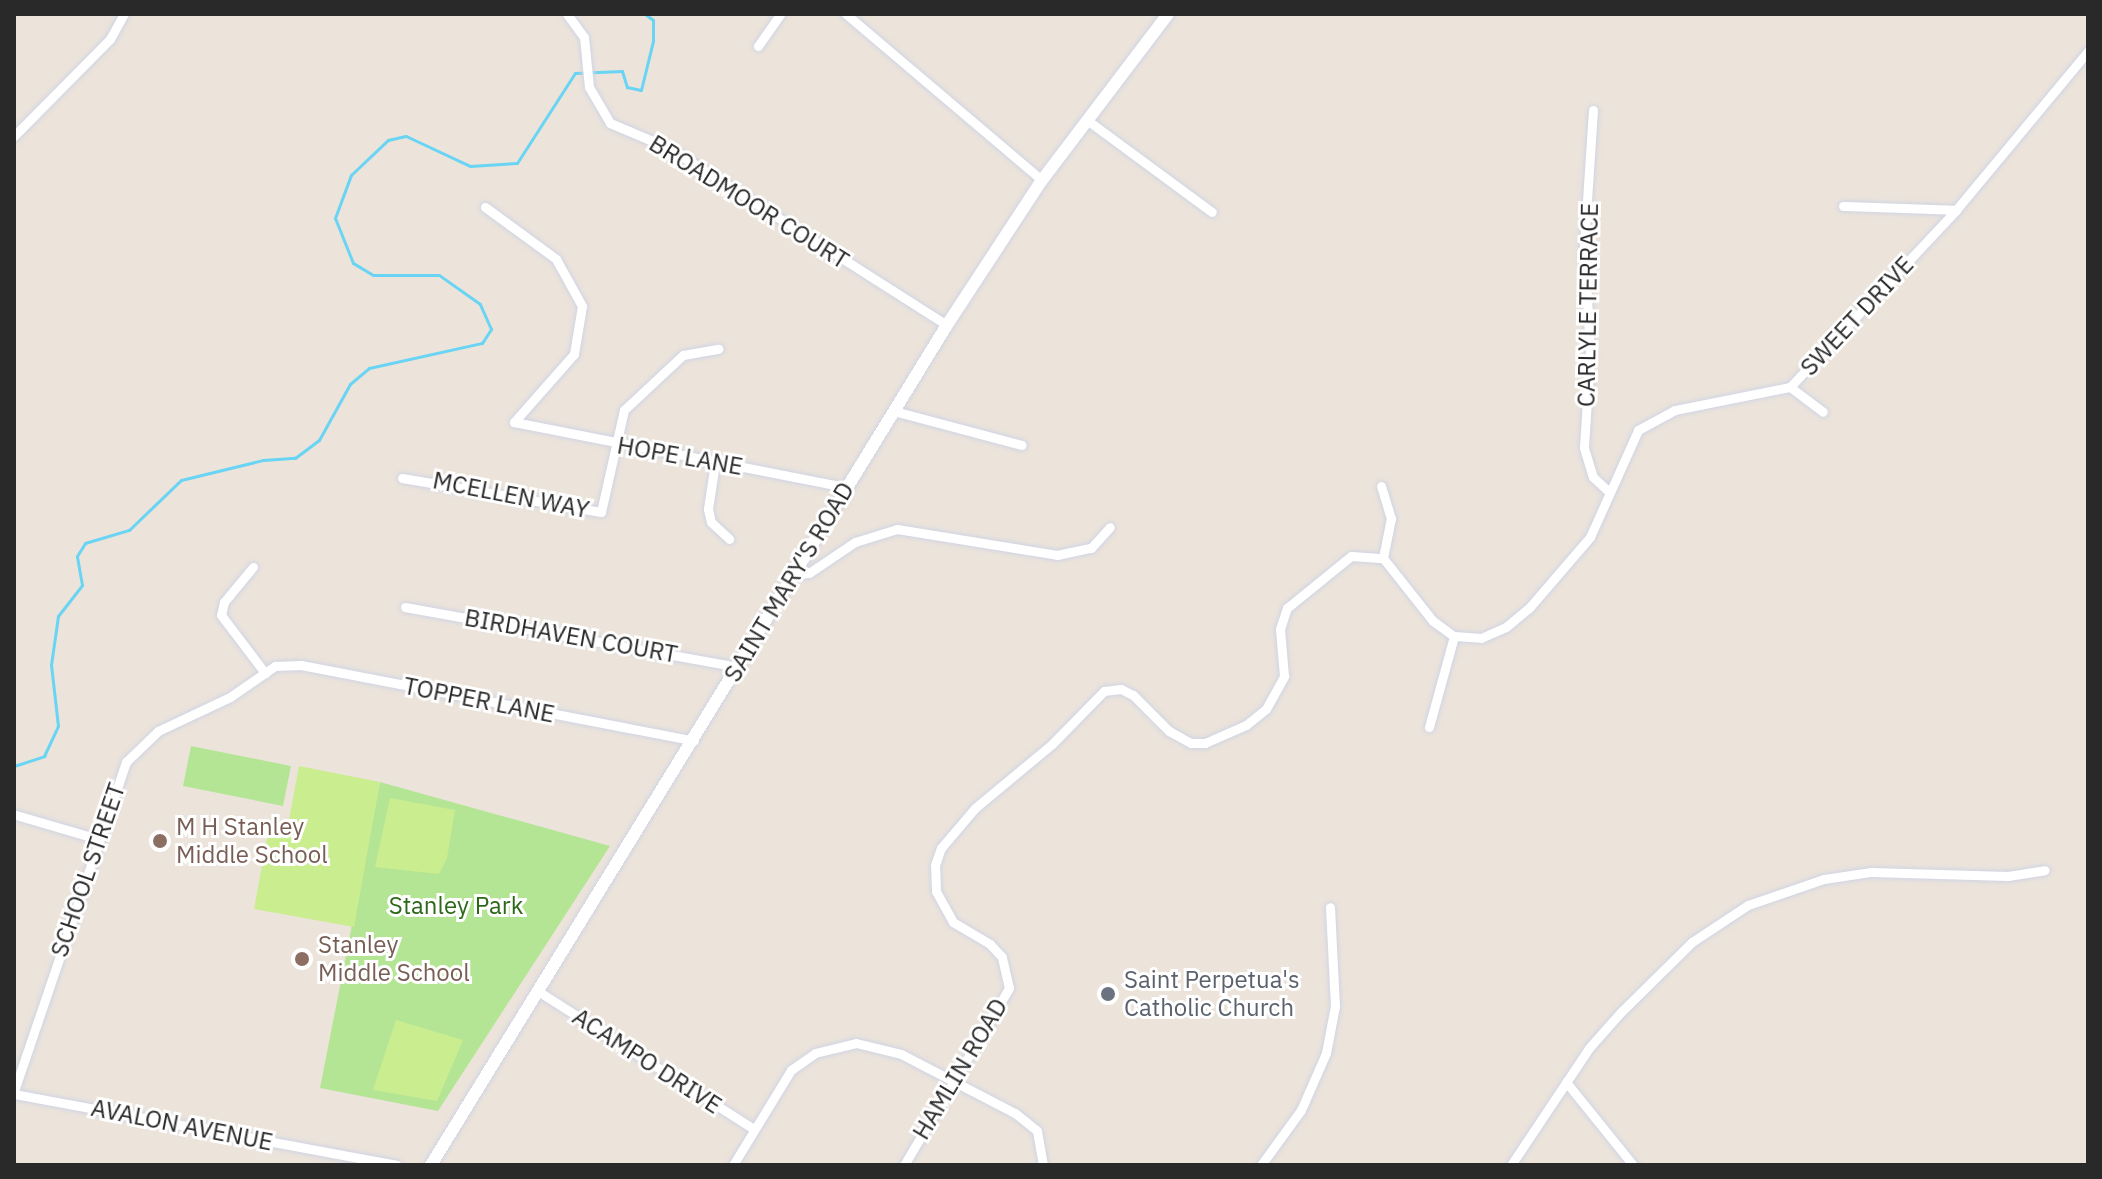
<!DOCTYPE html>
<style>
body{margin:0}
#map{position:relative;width:2102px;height:1179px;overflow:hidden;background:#ece4db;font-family:"IBM Plex Sans",sans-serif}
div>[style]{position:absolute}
.green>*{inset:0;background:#b4e595}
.pitch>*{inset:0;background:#caed90}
.stream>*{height:3px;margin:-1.5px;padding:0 1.5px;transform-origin:1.5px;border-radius:1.5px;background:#69d4f3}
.roads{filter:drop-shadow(0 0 2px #d0d4e3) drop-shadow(0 0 2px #d0d4e3)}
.minor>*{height:9px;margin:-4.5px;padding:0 4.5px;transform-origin:4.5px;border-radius:4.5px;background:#fff}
.tertiary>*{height:12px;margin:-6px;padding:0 6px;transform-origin:6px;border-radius:6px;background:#fff}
.dots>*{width:22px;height:22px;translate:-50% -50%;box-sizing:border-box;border:4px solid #fff;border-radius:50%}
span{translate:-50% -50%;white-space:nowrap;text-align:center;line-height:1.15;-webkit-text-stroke:6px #fff;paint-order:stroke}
.street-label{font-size:24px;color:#292929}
.education-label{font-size:24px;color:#785e54}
.left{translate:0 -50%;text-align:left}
.park-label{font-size:24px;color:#2c6917}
.worship-label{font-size:24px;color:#5b616d}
.frame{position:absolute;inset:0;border:16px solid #292929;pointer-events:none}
</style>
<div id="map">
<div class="green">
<i style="clip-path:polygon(191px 746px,291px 766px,283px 806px,183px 786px)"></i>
<i style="clip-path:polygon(380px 782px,610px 846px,438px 1111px,320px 1088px)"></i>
</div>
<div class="pitch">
<i style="clip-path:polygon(299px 766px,380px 782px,354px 927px,254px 909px,270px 822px,288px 825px)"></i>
<i style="clip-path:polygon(390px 798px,455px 810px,447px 858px,439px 874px,375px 867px)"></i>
<i style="clip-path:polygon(396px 1020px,463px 1040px,437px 1101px,373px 1090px)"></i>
</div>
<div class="stream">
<i style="left:14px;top:766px;width:32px;rotate:-18deg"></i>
<i style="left:44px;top:756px;width:33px;rotate:-65deg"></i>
<i style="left:58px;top:726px;width:61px;rotate:-96.5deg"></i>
<i style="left:51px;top:665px;width:49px;rotate:-81.9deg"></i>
<i style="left:58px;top:616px;width:39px;rotate:-52deg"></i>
<i style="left:82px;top:585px;width:29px;rotate:-100deg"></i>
<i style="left:77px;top:556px;width:15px;rotate:-58deg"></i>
<i style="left:85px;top:543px;width:46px;rotate:-16.5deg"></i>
<i style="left:129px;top:530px;width:72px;rotate:-43.9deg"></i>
<i style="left:181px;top:480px;width:84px;rotate:-13.7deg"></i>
<i style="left:263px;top:460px;width:32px;rotate:-4deg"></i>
<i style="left:295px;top:458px;width:30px;rotate:-37deg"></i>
<i style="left:319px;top:440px;width:64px;rotate:-61deg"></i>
<i style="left:350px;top:384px;width:25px;rotate:-40deg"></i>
<i style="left:369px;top:368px;width:116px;rotate:-12.5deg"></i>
<i style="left:482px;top:343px;width:17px;rotate:-57deg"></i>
<i style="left:491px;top:329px;width:27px;rotate:-114deg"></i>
<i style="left:480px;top:304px;width:50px;rotate:-144.7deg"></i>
<i style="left:439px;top:275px;width:66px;rotate:180deg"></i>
<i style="left:373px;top:275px;width:23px;rotate:-149deg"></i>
<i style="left:353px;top:263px;width:48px;rotate:-111.8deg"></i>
<i style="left:335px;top:218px;width:46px;rotate:-69.6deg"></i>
<i style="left:351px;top:175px;width:51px;rotate:-43.4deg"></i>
<i style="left:388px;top:140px;width:18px;rotate:-13deg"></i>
<i style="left:406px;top:136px;width:71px;rotate:25.1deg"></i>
<i style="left:470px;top:166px;width:47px;rotate:-3.7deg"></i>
<i style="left:517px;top:163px;width:107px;rotate:-57.2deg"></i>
<i style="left:575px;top:73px;width:47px;rotate:-2.4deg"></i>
<i style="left:622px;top:71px;width:17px;rotate:73deg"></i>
<i style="left:627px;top:87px;width:14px;rotate:12deg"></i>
<i style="left:641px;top:90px;width:50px;rotate:-76.2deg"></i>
<i style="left:653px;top:41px;width:21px;rotate:-90deg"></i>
<i style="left:653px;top:20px;width:10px;rotate:-143deg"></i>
</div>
<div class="roads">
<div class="minor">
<i style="left:567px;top:14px;width:29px;rotate:54deg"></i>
<i style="left:584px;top:37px;width:50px;rotate:84.3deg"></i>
<i style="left:589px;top:87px;width:42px;rotate:59.7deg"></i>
<i style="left:610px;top:123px;width:64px;rotate:23deg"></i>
<i style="left:669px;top:148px;width:330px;rotate:32.5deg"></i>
<i style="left:846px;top:14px;width:257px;rotate:40.3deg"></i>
<i style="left:758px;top:46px;width:39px;rotate:-55deg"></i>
<i style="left:1593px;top:110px;width:135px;rotate:93.8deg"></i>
<i style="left:1584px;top:245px;width:109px;rotate:86.8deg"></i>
<i style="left:1590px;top:354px;width:94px;rotate:93.7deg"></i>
<i style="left:1584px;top:448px;width:30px;rotate:73deg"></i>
<i style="left:1593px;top:477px;width:21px;rotate:43deg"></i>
<i style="left:1087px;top:120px;width:155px;rotate:36.4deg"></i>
<i style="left:14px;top:136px;width:136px;rotate:-45.3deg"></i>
<i style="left:110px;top:39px;width:29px;rotate:-61deg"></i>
<i style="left:1843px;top:206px;width:113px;rotate:2deg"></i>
<i style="left:485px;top:207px;width:88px;rotate:36.2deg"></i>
<i style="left:556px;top:259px;width:54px;rotate:61deg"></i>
<i style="left:582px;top:306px;width:49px;rotate:99.5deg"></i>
<i style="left:574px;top:354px;width:91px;rotate:131.4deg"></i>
<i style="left:514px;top:422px;width:338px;rotate:11.1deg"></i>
<i style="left:1790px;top:387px;width:41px;rotate:37.1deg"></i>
<i style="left:894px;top:411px;width:132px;rotate:14.9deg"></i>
<i style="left:715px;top:463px;width:47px;rotate:98.7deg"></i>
<i style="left:708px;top:509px;width:13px;rotate:77deg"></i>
<i style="left:711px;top:522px;width:25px;rotate:43deg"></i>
<i style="left:402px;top:478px;width:202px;rotate:9.7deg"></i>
<i style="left:601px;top:512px;width:105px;rotate:-77.3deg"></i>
<i style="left:624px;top:410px;width:81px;rotate:-43deg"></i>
<i style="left:683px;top:355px;width:36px;rotate:-10deg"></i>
<i style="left:1381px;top:486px;width:34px;rotate:73deg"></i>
<i style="left:1391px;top:518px;width:41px;rotate:101.3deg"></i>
<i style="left:253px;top:567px;width:45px;rotate:129.6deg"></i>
<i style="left:224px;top:602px;width:13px;rotate:103deg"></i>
<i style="left:221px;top:615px;width:73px;rotate:52.8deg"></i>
<i style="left:794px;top:575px;width:15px;rotate:-8deg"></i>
<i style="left:809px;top:573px;width:55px;rotate:-34deg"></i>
<i style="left:855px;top:542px;width:44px;rotate:-17.2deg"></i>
<i style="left:897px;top:529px;width:162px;rotate:9.2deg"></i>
<i style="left:1057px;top:555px;width:35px;rotate:-12deg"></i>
<i style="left:1091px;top:548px;width:28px;rotate:-48deg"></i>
<i style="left:405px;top:607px;width:338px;rotate:10.2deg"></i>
<i style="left:1429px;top:727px;width:94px;rotate:-74.6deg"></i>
<i style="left:16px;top:815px;width:85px;rotate:16.3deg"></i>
<i style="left:541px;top:993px;width:253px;rotate:32.6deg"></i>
<i style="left:1566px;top:1082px;width:107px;rotate:51.1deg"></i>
<i style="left:14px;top:1091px;width:348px;rotate:-71.2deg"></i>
<i style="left:126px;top:762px;width:45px;rotate:-44.1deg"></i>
<i style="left:158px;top:731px;width:80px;rotate:-25.3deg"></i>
<i style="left:230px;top:697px;width:55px;rotate:-34.6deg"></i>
<i style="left:275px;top:666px;width:26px;rotate:-2deg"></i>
<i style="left:301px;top:665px;width:400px;rotate:10.9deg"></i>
<i style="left:14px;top:1094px;width:389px;rotate:10.5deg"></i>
<i style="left:733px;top:1165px;width:111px;rotate:-58.6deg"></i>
<i style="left:791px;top:1070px;width:29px;rotate:-35deg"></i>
<i style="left:815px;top:1053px;width:42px;rotate:-13.7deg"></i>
<i style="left:856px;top:1043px;width:46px;rotate:13.7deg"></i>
<i style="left:901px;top:1054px;width:128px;rotate:27.4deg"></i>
<i style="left:1015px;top:1113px;width:28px;rotate:39deg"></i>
<i style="left:1037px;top:1131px;width:35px;rotate:80deg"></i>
<i style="left:904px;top:1165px;width:206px;rotate:-59.3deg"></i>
<i style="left:1009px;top:988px;width:32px;rotate:-103deg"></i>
<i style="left:1002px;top:957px;width:18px;rotate:-133deg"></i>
<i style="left:990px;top:944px;width:43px;rotate:-149.3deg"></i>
<i style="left:953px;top:922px;width:35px;rotate:-119deg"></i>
<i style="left:936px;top:891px;width:26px;rotate:-92deg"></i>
<i style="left:935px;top:865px;width:18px;rotate:-71deg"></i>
<i style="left:941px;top:848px;width:52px;rotate:-49.6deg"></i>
<i style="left:975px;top:808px;width:100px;rotate:-39.7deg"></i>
<i style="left:1052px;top:744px;width:74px;rotate:-45.5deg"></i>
<i style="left:1104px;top:691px;width:17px;rotate:-7deg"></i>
<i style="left:1121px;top:689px;width:13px;rotate:27deg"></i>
<i style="left:1133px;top:695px;width:51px;rotate:45deg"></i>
<i style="left:1169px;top:731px;width:25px;rotate:29deg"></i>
<i style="left:1191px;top:743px;width:14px"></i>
<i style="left:1205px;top:743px;width:45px;rotate:-23.7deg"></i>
<i style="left:1246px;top:725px;width:26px;rotate:-39deg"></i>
<i style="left:1266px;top:709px;width:38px;rotate:-61deg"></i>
<i style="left:1284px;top:676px;width:47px;rotate:-94.9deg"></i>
<i style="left:1280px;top:629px;width:22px;rotate:-72deg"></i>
<i style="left:1287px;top:608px;width:82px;rotate:-39.1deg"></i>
<i style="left:1351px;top:556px;width:32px;rotate:4deg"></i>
<i style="left:1383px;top:558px;width:80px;rotate:51.6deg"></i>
<i style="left:1433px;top:621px;width:26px;rotate:36deg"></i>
<i style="left:1454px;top:636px;width:27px;rotate:4deg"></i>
<i style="left:1481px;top:638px;width:27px;rotate:-24deg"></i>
<i style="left:1506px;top:627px;width:30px;rotate:-40deg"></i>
<i style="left:1529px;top:608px;width:94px;rotate:-49.3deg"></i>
<i style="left:1590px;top:537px;width:117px;rotate:-65.8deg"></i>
<i style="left:1638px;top:430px;width:42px;rotate:-28.4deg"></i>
<i style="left:1675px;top:410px;width:117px;rotate:-11.3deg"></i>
<i style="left:1790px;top:387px;width:243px;rotate:-46.8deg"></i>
<i style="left:1956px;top:210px;width:207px;rotate:-50.3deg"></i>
<i style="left:1261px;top:1165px;width:68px;rotate:-54deg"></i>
<i style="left:1301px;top:1110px;width:62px;rotate:-66.3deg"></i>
<i style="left:1326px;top:1053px;width:48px;rotate:-79.2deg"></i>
<i style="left:1335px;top:1006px;width:99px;rotate:-92.9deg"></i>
<i style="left:1511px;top:1165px;width:141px;rotate:-56.3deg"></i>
<i style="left:1589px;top:1048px;width:48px;rotate:-48.4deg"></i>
<i style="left:1621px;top:1012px;width:100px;rotate:-44.6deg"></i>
<i style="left:1692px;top:942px;width:67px;rotate:-33.5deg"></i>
<i style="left:1748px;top:905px;width:80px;rotate:-18.9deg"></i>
<i style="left:1824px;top:879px;width:48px;rotate:-8.5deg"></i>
<i style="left:1871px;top:872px;width:137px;rotate:1.7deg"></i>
<i style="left:2008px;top:876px;width:37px;rotate:-9deg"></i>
</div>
<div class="tertiary">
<i style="left:431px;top:1165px;width:986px;rotate:-58.44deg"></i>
<i style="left:947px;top:325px;width:173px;rotate:-56.8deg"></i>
<i style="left:1042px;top:180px;width:208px;rotate:-52.8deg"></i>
</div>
</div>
<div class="dots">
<i style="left:160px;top:841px;background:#8d6e63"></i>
<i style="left:302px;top:959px;background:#8d6e63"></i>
<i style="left:1108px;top:994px;background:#6b7280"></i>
</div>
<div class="street-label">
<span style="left:749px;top:202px;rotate:32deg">BROADMOOR COURT</span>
<span style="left:1588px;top:305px;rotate:-89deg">CARLYLE TERRACE</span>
<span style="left:1857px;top:316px;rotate:-47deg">SWEET DRIVE</span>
<span style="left:680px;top:456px;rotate:10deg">HOPE LANE</span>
<span style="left:511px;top:495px;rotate:11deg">MCELLEN WAY</span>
<span style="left:789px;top:582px;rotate:-59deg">SAINT MARY'S ROAD</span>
<span style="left:571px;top:636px;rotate:10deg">BIRDHAVEN COURT</span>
<span style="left:479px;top:700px;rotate:11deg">TOPPER LANE</span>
<span style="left:88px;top:870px;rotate:-71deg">SCHOOL STREET</span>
<span style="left:647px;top:1061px;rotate:33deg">ACAMPO DRIVE</span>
<span style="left:960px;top:1069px;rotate:-59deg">HAMLIN ROAD</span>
<span style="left:182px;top:1125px;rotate:11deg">AVALON AVENUE</span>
</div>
<div class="education-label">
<span class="left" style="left:176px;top:841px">M H Stanley<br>Middle School</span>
<span class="left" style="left:318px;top:959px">Stanley<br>Middle School</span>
</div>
<div class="park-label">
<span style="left:456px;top:906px">Stanley Park</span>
</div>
<div class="worship-label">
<span class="left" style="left:1124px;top:994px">Saint Perpetua's<br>Catholic Church</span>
</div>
<div class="frame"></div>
</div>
